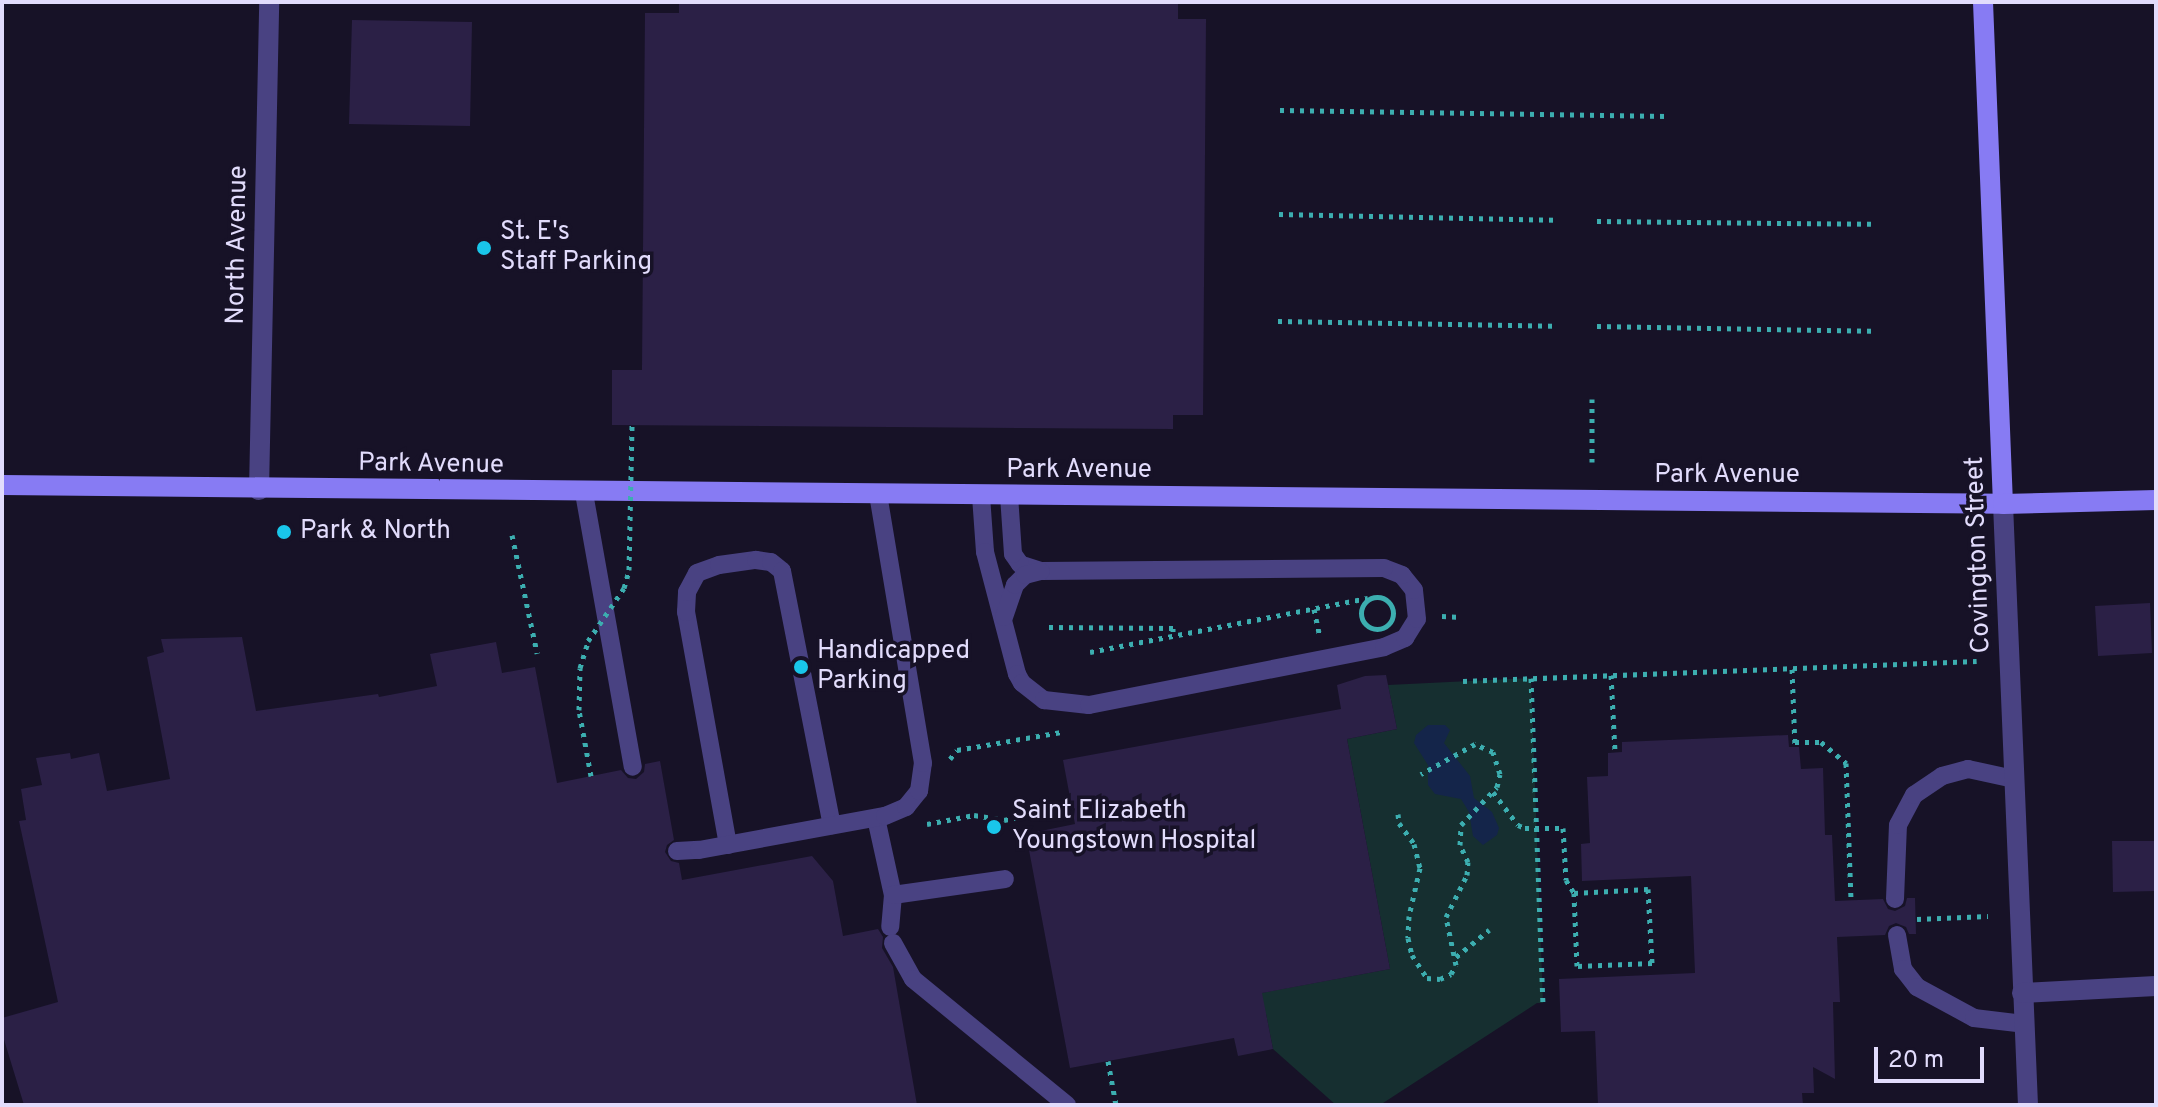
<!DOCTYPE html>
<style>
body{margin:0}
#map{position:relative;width:2158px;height:1107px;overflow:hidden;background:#171227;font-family:Overpass,sans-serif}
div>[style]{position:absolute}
.green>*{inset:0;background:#162f30}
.water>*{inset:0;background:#14254a}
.building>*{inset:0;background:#2b2046}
.path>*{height:5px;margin-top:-2.5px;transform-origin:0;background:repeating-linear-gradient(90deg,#3caeb0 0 4px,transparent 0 10px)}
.path>.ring{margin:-2.5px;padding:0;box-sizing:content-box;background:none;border:5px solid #3caeb0;border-radius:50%}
.lane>*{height:18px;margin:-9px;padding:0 9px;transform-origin:9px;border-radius:9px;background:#494282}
.street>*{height:20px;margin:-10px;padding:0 10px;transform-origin:10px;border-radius:10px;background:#494282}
.secondary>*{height:20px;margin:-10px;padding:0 10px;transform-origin:10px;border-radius:10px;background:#877bf3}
.path-bridge>*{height:5px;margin-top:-2.5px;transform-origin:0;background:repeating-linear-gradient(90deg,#3caeb0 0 4px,transparent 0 10px)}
.dots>*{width:22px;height:22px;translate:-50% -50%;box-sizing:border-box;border:4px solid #171227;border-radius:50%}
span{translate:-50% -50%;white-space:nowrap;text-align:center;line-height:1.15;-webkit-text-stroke:7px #171227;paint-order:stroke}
.poi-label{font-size:26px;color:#e2dcfc}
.left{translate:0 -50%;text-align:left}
.street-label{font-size:26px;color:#e2dcfc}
.frame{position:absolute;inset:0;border:4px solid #e2dcfc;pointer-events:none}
.scale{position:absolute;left:1874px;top:1047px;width:110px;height:36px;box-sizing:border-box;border:4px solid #e2dcfc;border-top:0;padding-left:10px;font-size:24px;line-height:28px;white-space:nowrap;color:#e2dcfc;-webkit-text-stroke:6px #171227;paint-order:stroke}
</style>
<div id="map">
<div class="green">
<i style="clip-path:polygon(1531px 678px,1543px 1003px,1537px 1003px,1380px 1105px,1336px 1105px,1273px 1049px,1266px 1014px,1245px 996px,1390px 969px,1347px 739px,1397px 729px,1388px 685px)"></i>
</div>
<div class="water">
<i style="clip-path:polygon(1428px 725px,1445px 725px,1450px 730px,1444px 743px,1470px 776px,1474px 798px,1492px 812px,1499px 828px,1497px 835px,1483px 845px,1473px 836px,1469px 812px,1461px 799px,1435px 794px,1428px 785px,1428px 765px,1414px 743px,1416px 735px)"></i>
</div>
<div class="building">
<i style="clip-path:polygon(679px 2px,1178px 4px,1178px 19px,1206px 19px,1203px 415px,1173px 415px,1173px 429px,612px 425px,612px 370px,642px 370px,645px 13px,679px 13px)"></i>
<i style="clip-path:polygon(352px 20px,472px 22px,470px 126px,349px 124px)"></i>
<i style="clip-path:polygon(2150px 603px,2152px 653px,2098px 656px,2095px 606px)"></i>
<i style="clip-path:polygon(242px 637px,256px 711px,378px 694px,379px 697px,437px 686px,430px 654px,496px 642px,502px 673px,535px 667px,557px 783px,621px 770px,628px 778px,636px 779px,644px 772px,645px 764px,660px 761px,674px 840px,667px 845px,665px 852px,671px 861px,679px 863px,682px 880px,812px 856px,833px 881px,843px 936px,878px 929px,883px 937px,882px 948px,893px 967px,917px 1105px,24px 1105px,2px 1033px,2px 1018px,58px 1002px,19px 821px,26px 820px,21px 789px,42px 785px,36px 758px,70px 753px,71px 759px,99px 753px,107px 791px,170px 779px,147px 657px,164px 652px,161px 639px)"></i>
<i style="clip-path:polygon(1386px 675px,1397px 729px,1347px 739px,1390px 969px,1262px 993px,1273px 1049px,1238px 1056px,1234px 1038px,1070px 1068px,1026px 834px,1075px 824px,1063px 760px,1341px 709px,1337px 685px,1365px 676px)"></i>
<i style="clip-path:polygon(1788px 735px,1789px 747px,1799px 747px,1801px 769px,1823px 768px,1825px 835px,1832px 835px,1835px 901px,1883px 899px,1888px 909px,1895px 911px,1905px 906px,1907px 898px,1915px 898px,1916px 934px,1909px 934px,1906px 927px,1896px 923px,1889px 926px,1885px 935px,1837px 937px,1840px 1002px,1833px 1002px,1835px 1079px,1813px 1067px,1814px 1093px,1802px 1093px,1803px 1105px,1598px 1105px,1595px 1031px,1561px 1032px,1559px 979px,1695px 973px,1691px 876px,1582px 881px,1581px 844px,1590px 843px,1587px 777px,1608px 776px,1608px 753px,1622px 752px,1622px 742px)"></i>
<i style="clip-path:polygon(2112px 841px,2156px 841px,2156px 891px,2113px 892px)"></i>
</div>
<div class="path">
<i style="left:1280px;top:110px;width:387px;rotate:0.9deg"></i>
<i style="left:1279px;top:214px;width:277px;rotate:1.2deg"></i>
<i style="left:1597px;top:221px;width:274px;rotate:0.6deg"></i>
<i style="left:1278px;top:321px;width:276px;rotate:1deg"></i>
<i style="left:1597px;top:326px;width:275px;rotate:1deg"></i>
<i style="left:1592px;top:462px;width:63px;rotate:-90deg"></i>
<i style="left:512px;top:535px;width:121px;rotate:78deg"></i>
<i class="ring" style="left:1361px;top:597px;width:27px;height:27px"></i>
<i style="left:1314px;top:609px;width:25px;rotate:78deg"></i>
<i style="left:1442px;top:616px;width:19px;rotate:3deg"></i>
<i style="left:1049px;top:627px;width:124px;rotate:0.5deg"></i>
<i style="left:1173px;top:628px;width:8px;rotate:90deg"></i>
<i style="left:1090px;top:652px;width:283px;rotate:-11deg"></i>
<i style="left:1792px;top:669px;width:78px;rotate:87.8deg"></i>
<i style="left:1611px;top:675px;width:77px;rotate:87deg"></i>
<i style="left:1531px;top:678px;width:325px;rotate:87.9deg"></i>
<i style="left:1463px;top:681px;width:514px;rotate:-2.23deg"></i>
<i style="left:1795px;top:742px;width:26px"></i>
<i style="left:1821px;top:742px;width:33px;rotate:40deg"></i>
<i style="left:1846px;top:763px;width:137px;rotate:87.9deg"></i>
<i style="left:950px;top:759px;width:11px;rotate:-52deg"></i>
<i style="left:957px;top:750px;width:106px;rotate:-9.8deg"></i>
<i style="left:1493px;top:792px;width:41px;rotate:52.9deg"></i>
<i style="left:1518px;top:825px;width:8px;rotate:23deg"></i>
<i style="left:1525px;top:828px;width:38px"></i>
<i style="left:1563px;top:828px;width:52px;rotate:86.7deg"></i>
<i style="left:1566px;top:880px;width:15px;rotate:58deg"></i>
<i style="left:1398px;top:814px;width:9px;rotate:84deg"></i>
<i style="left:1399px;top:823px;width:26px;rotate:54deg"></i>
<i style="left:1414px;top:844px;width:25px;rotate:76deg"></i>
<i style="left:1420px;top:868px;width:49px;rotate:102.9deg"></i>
<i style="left:1409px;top:916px;width:22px;rotate:93deg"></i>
<i style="left:1408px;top:938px;width:17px;rotate:77deg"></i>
<i style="left:1412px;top:955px;width:27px;rotate:57deg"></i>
<i style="left:1427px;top:978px;width:13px;rotate:4deg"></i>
<i style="left:1440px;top:979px;width:12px;rotate:-24deg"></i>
<i style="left:1451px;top:974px;width:10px;rotate:-61deg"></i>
<i style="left:1456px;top:965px;width:49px;rotate:-101.8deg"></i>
<i style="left:1446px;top:917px;width:47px;rotate:-63.4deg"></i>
<i style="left:1467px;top:875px;width:13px;rotate:-86deg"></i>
<i style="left:1468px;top:862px;width:19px;rotate:-115deg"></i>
<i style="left:1460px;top:845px;width:20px;rotate:-87deg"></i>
<i style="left:1461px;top:825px;width:52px;rotate:-46.5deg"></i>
<i style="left:1497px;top:787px;width:13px;rotate:-77deg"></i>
<i style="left:1500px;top:774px;width:23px;rotate:-108deg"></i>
<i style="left:1493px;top:752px;width:20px;rotate:-156deg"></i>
<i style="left:1475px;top:744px;width:62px;rotate:150.9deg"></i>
<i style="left:927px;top:824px;width:48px;rotate:-10.8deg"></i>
<i style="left:974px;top:815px;width:30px;rotate:9deg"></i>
<i style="left:1004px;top:820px;width:69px;rotate:-11.6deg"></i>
<i style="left:1648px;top:889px;width:74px;rotate:86.9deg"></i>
<i style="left:1652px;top:963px;width:75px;rotate:177.7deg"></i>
<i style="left:1577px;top:966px;width:73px;rotate:-92.4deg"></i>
<i style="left:1574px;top:893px;width:74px;rotate:-3.1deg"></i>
<i style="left:1917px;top:919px;width:71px;rotate:-2.4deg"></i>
<i style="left:1456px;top:957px;width:43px;rotate:-39.3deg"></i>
<i style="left:1108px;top:1061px;width:45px;rotate:79.7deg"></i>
</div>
<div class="lane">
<i style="left:584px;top:493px;width:278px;rotate:79.9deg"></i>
<i style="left:981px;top:496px;width:56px;rotate:85.9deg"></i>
<i style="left:985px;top:552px;width:126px;rotate:75.3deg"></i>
<i style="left:1017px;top:674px;width:10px;rotate:61deg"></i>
<i style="left:1022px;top:683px;width:28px;rotate:38deg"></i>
<i style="left:1044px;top:700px;width:45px;rotate:6.3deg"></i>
<i style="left:1089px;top:705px;width:301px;rotate:-11.1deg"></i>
<i style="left:1384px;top:647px;width:23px;rotate:-23deg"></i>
<i style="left:1405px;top:638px;width:22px;rotate:-58deg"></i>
<i style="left:1417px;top:619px;width:29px;rotate:-96deg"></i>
<i style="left:1414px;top:590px;width:19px;rotate:-129deg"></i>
<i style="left:1402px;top:575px;width:19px;rotate:-159deg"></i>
<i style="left:1384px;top:568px;width:343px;rotate:179.5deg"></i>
<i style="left:1041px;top:571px;width:22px;rotate:-162deg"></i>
<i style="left:1020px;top:564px;width:12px;rotate:-125deg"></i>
<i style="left:1013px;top:554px;width:58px;rotate:-93.9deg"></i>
<i style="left:1004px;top:617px;width:34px;rotate:-71deg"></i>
<i style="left:1015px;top:585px;width:14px;rotate:-45deg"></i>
<i style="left:1025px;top:575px;width:16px;rotate:-14deg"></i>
<i style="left:876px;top:818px;width:79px;rotate:77.6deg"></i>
<i style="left:893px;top:895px;width:32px;rotate:95deg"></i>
<i style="left:728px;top:845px;width:237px;rotate:-100.2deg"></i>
<i style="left:686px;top:612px;width:20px;rotate:-87deg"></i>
<i style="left:687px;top:592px;width:21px;rotate:-62deg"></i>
<i style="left:697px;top:573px;width:23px;rotate:-20deg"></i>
<i style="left:719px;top:565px;width:37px;rotate:-8deg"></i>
<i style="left:756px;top:560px;width:15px;rotate:8deg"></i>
<i style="left:771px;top:562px;width:14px;rotate:39deg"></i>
<i style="left:782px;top:571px;width:259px;rotate:78.9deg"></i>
<i style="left:677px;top:851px;width:22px;rotate:-3deg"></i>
<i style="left:699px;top:850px;width:189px;rotate:-10.4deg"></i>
<i style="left:885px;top:816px;width:23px;rotate:-23deg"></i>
<i style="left:906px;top:807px;width:21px;rotate:-51deg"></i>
<i style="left:919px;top:791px;width:28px;rotate:-82deg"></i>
<i style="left:923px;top:763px;width:272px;rotate:-99.5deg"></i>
<i style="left:893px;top:895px;width:113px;rotate:-8.1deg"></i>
<i style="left:1895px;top:899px;width:74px;rotate:-87.7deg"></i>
<i style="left:1898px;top:825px;width:34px;rotate:-62deg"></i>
<i style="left:1914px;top:795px;width:34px;rotate:-34deg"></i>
<i style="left:1942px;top:776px;width:27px;rotate:-15deg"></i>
<i style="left:1968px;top:769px;width:47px;rotate:12.3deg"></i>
<i style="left:1897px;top:935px;width:35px;rotate:80deg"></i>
<i style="left:1903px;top:969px;width:23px;rotate:52deg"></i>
<i style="left:1917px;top:987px;width:65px;rotate:28.5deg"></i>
<i style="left:1974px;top:1018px;width:50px;rotate:6.8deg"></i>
<i style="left:893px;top:943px;width:41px;rotate:60.9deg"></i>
<i style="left:913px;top:979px;width:199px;rotate:39.3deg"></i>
</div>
<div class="street">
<i style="left:259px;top:490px;width:488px;rotate:-88.8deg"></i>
<i style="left:2003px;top:504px;width:602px;rotate:87.62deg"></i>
<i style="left:2022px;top:993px;width:134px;rotate:-3deg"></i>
</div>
<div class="secondary">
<i style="left:1983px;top:2px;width:502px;rotate:87.72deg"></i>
<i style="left:2px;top:485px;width:2001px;rotate:0.54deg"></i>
<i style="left:2003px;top:504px;width:153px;rotate:-1.5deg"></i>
</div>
<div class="path-bridge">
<i style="left:591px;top:776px;width:67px;rotate:-100.3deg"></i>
<i style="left:579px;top:710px;width:42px;rotate:-88.6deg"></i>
<i style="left:580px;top:668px;width:28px;rotate:-73deg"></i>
<i style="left:588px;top:641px;width:64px;rotate:-55.8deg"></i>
<i style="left:624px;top:588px;width:19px;rotate:-74deg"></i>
<i style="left:629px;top:570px;width:145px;rotate:-88.8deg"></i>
</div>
<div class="dots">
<i style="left:484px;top:248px;background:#19c6ea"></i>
<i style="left:284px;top:532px;background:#19c6ea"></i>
<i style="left:801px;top:667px;background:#19c6ea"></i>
<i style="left:994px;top:827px;background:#19c6ea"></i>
</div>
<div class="poi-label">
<span class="left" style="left:500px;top:248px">St. E's<br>Staff Parking</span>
<span class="left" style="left:300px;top:532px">Park &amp; North</span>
<span class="left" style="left:817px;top:667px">Handicapped<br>Parking</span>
<span class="left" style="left:1012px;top:827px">Saint Elizabeth<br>Youngstown Hospital</span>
</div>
<div class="street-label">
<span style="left:238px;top:245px;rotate:-89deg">North Avenue</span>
<span style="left:431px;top:465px;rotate:1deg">Park Avenue</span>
<span style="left:1079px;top:471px">Park Avenue</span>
<span style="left:1727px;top:476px">Park Avenue</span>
<span style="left:1979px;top:555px;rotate:-92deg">Covington Street</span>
</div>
<div class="frame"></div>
<div class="scale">20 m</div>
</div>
